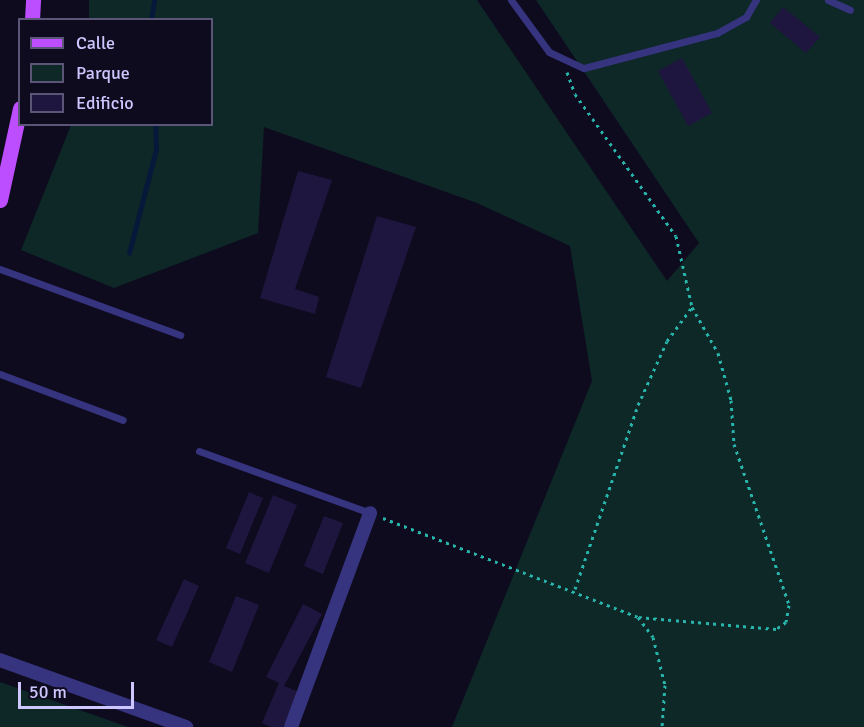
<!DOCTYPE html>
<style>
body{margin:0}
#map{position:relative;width:864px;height:727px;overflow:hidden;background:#0e0b1e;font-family:Signika,sans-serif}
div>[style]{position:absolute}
.green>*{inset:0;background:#0d2827}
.stream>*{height:4.5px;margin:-2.25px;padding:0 2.25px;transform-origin:2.25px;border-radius:2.25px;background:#06193b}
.building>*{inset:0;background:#1e163f}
.path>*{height:3px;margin-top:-1.5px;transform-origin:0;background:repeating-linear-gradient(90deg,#27b4ab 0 3px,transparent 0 7.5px)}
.service>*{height:7px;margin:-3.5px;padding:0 3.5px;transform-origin:3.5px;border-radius:3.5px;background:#36337f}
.minor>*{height:14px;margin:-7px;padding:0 7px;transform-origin:7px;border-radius:7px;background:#36337f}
.primary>*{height:15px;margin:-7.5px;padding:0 7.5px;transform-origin:7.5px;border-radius:7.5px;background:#bd4eff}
span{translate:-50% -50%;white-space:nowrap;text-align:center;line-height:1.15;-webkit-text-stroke:4.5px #0e0b1e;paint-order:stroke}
.legend{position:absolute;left:18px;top:18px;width:195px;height:108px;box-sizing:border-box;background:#0e0b1e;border:2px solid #5b5678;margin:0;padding:8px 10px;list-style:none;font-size:18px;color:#cec7ff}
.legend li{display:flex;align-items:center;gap:12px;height:30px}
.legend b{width:30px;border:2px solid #5b5678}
.scale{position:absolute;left:18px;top:682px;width:116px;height:27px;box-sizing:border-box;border:3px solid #cec7ff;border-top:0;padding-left:8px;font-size:18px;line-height:21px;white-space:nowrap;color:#cec7ff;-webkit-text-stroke:4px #0e0b1e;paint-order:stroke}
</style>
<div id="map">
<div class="green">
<i style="clip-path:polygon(89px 0,477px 0,667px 281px,699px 243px,536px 0,864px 0,864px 727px,452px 727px,592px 381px,570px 246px,477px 203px,264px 127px,258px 233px,114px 288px,21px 250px,71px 125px,212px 124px,212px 20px,89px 19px)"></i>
<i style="clip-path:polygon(0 682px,128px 727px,0 727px)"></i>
</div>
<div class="stream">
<i style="left:151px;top:20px;width:20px;rotate:-81deg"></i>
<i style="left:129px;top:253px;width:107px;rotate:-75.4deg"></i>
<i style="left:156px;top:149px;width:25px;rotate:-92deg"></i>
</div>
<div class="building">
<i style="clip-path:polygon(783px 7px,820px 37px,806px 53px,770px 23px)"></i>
<i style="clip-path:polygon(682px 58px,712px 113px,688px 126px,658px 71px)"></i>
<i style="clip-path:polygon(298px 171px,332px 180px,295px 289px,319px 297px,315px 314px,260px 298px)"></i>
<i style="clip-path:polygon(377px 216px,416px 227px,361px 388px,326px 377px)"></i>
<i style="clip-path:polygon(249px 492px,263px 498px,240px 554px,226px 548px)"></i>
<i style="clip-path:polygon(273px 495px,297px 505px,269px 573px,245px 563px)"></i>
<i style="clip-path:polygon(324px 516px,343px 523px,323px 574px,304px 566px)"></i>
<i style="clip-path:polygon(184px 579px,199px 586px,172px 647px,156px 640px)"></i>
<i style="clip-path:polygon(236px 596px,259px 605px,232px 672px,209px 662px)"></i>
<i style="clip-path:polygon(303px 604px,322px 614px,284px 686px,299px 692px,283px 727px,271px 727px,262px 723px,279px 683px,266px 677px)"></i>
</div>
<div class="path">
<i style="left:567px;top:72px;width:23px;rotate:70deg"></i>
<i style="left:575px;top:94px;width:174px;rotate:54.6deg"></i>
<i style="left:676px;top:236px;width:73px;rotate:77.3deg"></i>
<i style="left:692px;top:307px;width:53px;rotate:60.5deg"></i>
<i style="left:718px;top:353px;width:49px;rotate:74.5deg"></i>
<i style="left:731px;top:400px;width:44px;rotate:86.1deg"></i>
<i style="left:734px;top:444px;width:170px;rotate:71.1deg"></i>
<i style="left:789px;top:605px;width:17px;rotate:100deg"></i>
<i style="left:786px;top:622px;width:12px;rotate:145deg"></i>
<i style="left:776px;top:629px;width:139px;rotate:-175deg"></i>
<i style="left:383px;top:518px;width:274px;rotate:21.2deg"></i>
<i style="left:638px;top:617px;width:25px;rotate:53deg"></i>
<i style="left:653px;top:637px;width:49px;rotate:76deg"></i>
<i style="left:665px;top:685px;width:42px;rotate:94.1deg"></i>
<i style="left:575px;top:589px;width:194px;rotate:-71.1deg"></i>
<i style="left:638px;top:405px;width:70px;rotate:-65.6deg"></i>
<i style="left:667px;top:341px;width:42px;rotate:-53.7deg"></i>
</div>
<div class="service">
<i style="left:511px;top:0;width:64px;rotate:53.8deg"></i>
<i style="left:549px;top:52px;width:38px;rotate:25deg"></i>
<i style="left:584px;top:68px;width:138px;rotate:-14.7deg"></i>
<i style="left:717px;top:33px;width:33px;rotate:-29deg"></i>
<i style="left:746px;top:17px;width:20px;rotate:-60deg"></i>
<i style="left:828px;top:0;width:24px;rotate:24deg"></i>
<i style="left:0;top:269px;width:192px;rotate:20.1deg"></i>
<i style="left:0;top:374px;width:131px;rotate:20.5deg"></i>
<i style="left:199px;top:451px;width:182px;rotate:19.9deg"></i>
</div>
<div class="minor">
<i style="left:0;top:660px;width:198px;rotate:19.8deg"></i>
<i style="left:291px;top:727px;width:228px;rotate:-69.7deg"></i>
</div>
<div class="primary">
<i style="left:32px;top:20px;width:20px;rotate:-87deg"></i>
<i style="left:0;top:200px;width:94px;rotate:-77.7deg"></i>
</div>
<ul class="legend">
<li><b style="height:8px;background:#bd4eff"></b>Calle</li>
<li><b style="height:16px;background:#0d2827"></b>Parque</li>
<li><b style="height:16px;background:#1e163f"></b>Edificio</li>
</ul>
<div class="scale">50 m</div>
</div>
